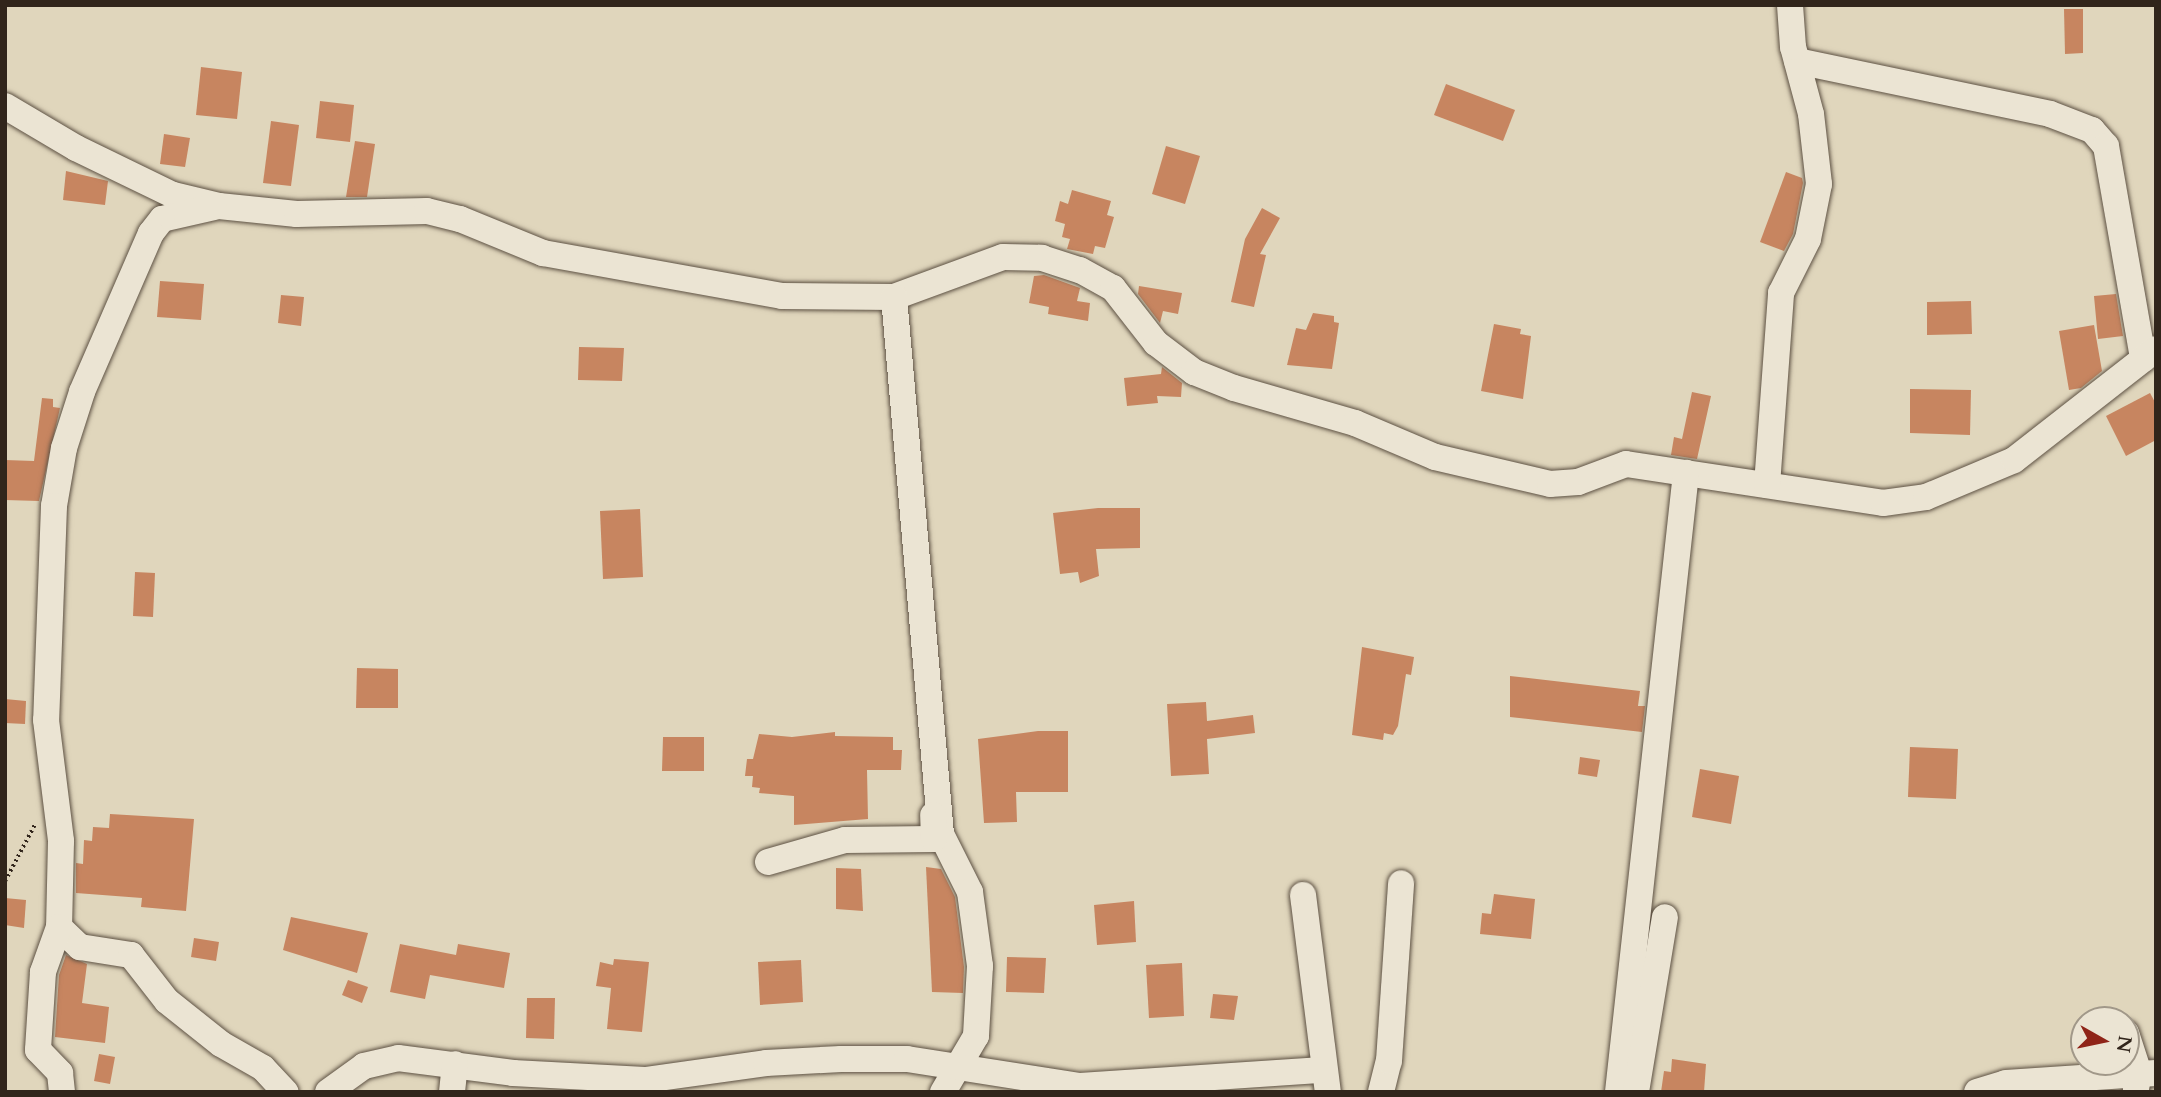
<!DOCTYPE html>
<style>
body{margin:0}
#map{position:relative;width:2161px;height:1097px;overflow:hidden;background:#e0d6bc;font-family:Cardo,serif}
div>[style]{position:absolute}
.building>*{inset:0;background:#c78560}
.path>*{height:3.5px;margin-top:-1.75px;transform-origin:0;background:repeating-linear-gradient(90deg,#31251b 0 2px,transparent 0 5.5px)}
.roads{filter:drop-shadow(0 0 2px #5d5143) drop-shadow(0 0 2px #5d5143)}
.minor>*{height:26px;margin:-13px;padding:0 13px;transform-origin:13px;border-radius:13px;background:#ebe4d3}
span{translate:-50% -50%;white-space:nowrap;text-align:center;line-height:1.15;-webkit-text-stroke:7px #ebe4d3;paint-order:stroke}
.frame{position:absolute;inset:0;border:7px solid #31251b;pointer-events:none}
.north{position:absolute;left:2070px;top:1006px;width:70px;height:70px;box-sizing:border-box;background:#ebe4d3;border:2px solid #a19889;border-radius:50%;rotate:99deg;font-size:19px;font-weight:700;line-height:28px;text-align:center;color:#31251b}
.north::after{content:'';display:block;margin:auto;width:24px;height:32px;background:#8f2418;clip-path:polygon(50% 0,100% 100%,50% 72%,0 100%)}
</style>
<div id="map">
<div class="building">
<i style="clip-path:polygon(2064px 9px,2083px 9px,2083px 53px,2065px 54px)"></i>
<i style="clip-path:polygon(201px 67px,242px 72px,237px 119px,196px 115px)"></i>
<i style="clip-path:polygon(1446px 84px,1515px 110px,1503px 141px,1434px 115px)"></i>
<i style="clip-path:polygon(320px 101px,354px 105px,350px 142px,316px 138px)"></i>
<i style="clip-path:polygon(271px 121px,299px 125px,291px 186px,263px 183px)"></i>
<i style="clip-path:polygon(164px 134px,190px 138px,185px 167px,160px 164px)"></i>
<i style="clip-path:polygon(355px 141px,375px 144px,367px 197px,346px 197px)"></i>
<i style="clip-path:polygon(1166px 146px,1200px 156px,1185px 204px,1152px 194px)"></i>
<i style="clip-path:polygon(66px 171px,108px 181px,105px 205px,63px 200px)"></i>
<i style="clip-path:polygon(1786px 172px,1802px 178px,1803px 183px,1793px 234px,1784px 251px,1760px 242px)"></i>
<i style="clip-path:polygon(1072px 190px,1111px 201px,1107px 215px,1114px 217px,1105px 248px,1095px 246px,1093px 254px,1067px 249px,1070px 239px,1062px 237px,1065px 224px,1055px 221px,1060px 201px,1068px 204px)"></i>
<i style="clip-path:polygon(1262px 208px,1280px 218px,1260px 254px,1266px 255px,1254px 307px,1231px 302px,1245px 239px)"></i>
<i style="clip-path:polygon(1044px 275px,1080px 288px,1077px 301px,1090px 303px,1088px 321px,1048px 314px,1049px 307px,1029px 303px,1034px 276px)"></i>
<i style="clip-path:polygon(160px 281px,204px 284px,201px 320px,157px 317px)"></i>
<i style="clip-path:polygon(1139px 286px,1182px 293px,1178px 314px,1163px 311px,1160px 323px,1138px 294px)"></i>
<i style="clip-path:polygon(2116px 294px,2123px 336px,2098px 339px,2094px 296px)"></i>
<i style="clip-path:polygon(281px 295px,304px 297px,301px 326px,278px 323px)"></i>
<i style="clip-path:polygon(1971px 301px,1972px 334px,1927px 335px,1927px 302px)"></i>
<i style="clip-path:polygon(1313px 313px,1334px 316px,1334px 322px,1339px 323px,1332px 369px,1287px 365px,1296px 328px,1306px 330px)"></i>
<i style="clip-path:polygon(1494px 324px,1521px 329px,1520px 334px,1531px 336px,1523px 399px,1481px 391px)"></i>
<i style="clip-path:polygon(2094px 325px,2102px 371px,2081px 388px,2069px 390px,2059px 331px)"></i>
<i style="clip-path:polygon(579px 347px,624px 348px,622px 381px,578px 380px)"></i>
<i style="clip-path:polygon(1162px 367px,1182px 383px,1181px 397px,1157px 396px,1158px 403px,1127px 406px,1124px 378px,1161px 374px)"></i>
<i style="clip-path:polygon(1910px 389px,1971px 390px,1970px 435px,1910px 433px)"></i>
<i style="clip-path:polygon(1692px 392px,1711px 396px,1697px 459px,1671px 455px,1674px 437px,1682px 439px)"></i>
<i style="clip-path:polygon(2150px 393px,2156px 404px,2156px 440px,2126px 456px,2106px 416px)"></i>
<i style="clip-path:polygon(42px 398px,53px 399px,53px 407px,60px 408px,39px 501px,5px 500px,5px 460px,34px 461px)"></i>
<i style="clip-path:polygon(1098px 508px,1140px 508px,1140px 548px,1096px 549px,1099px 576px,1080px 583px,1078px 572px,1060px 574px,1053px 513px)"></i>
<i style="clip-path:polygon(640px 509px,643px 577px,603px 579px,600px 511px)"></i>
<i style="clip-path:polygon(135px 572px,155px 573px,153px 617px,133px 616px)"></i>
<i style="clip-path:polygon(1362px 647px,1414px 657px,1411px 675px,1406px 674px,1398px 726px,1393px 735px,1384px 733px,1383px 740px,1352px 735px)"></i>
<i style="clip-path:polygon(357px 668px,398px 669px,398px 708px,356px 708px)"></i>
<i style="clip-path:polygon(1510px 676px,1640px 691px,1638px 706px,1645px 706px,1642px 732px,1510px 717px)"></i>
<i style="clip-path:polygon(5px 699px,26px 701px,25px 724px,5px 723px)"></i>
<i style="clip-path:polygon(1206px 702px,1207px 721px,1253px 715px,1255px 733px,1207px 739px,1209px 774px,1171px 776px,1167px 704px)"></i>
<i style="clip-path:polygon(1038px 731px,1068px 731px,1068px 792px,1016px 792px,1017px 822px,984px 823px,978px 739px)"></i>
<i style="clip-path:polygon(835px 732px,835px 736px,893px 737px,893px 750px,902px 750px,901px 770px,867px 770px,868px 819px,794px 825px,794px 796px,759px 793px,760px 788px,752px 787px,753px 776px,745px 776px,747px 759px,753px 759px,759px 734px,792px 737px)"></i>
<i style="clip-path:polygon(663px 737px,704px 737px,704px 771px,662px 771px)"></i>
<i style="clip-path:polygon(1910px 747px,1958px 749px,1956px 799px,1908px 797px)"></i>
<i style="clip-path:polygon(1580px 757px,1600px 760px,1597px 777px,1578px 774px)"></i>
<i style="clip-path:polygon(1700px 769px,1739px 776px,1731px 824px,1692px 817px)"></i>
<i style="clip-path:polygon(110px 814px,194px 819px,186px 911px,141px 907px,142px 898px,76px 893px,76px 863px,83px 864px,84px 840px,92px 841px,93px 827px,109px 828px)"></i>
<i style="clip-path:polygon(926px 867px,941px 869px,955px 897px,964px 967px,963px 993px,932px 992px)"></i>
<i style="clip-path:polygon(836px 868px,861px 869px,863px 911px,836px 909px)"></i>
<i style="clip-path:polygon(1494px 894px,1535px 899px,1531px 939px,1480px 934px,1482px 913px,1491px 914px)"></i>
<i style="clip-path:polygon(5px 898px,26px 900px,24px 928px,5px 925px)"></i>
<i style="clip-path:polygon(1134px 901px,1136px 942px,1097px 945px,1094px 905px)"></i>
<i style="clip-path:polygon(291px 917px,368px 933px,357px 973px,283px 950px)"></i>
<i style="clip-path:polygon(194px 938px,219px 942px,216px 961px,191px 957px)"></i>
<i style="clip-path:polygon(400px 944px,456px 955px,458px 944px,510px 953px,504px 988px,430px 975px,425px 999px,390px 992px)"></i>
<i style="clip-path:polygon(66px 955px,87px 964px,82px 1003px,109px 1007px,105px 1043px,55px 1037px,59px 975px)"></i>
<i style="clip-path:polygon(1007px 957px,1046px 958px,1044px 993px,1006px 992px)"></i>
<i style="clip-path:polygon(614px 959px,649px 962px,642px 1032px,607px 1029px,611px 988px,596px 986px,600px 962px,613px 965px)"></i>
<i style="clip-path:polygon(801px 960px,803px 1002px,760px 1005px,758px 962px)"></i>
<i style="clip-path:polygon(1182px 963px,1184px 1016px,1149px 1018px,1146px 965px)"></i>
<i style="clip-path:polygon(348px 980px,368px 987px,362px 1003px,342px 995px)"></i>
<i style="clip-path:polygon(1213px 994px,1238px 996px,1234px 1020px,1210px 1018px)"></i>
<i style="clip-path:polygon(527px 998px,555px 998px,554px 1039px,526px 1038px)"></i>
<i style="clip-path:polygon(99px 1054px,115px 1057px,110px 1084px,94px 1081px)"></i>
<i style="clip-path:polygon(1672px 1059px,1706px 1064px,1704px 1092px,1661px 1092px,1664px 1071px,1671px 1072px)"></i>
</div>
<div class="path">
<i style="left:5px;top:881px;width:64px;rotate:-62.2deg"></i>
</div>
<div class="roads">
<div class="minor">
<i style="left:1797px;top:61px;width:258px;rotate:11.8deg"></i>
<i style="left:2050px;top:114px;width:45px;rotate:20.9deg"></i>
<i style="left:2092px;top:130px;width:21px;rotate:49deg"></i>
<i style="left:2106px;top:146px;width:216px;rotate:80.1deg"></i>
<i style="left:5px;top:106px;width:82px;rotate:30.6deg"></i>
<i style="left:76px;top:148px;width:108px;rotate:25.9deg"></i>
<i style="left:173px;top:195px;width:47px;rotate:13.4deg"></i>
<i style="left:219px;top:206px;width:78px;rotate:5.9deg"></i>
<i style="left:297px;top:214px;width:130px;rotate:-1.3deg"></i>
<i style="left:427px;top:211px;width:34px;rotate:14deg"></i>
<i style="left:460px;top:219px;width:90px;rotate:22.3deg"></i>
<i style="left:543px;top:253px;width:243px;rotate:10.2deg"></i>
<i style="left:782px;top:296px;width:112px;rotate:0.5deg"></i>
<i style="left:894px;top:297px;width:116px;rotate:-20.2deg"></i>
<i style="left:1003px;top:257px;width:39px;rotate:1deg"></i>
<i style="left:1042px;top:258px;width:40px;rotate:18deg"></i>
<i style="left:1080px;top:270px;width:38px;rotate:29deg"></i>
<i style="left:1113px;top:288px;width:70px;rotate:52deg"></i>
<i style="left:1156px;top:343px;width:48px;rotate:37.3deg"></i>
<i style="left:1194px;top:372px;width:43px;rotate:21.8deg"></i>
<i style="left:1234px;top:388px;width:126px;rotate:16.1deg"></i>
<i style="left:1355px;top:423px;width:87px;rotate:23deg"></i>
<i style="left:1435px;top:457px;width:118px;rotate:13.2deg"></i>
<i style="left:1550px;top:484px;width:28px;rotate:-4deg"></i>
<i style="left:1578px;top:482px;width:51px;rotate:-20.6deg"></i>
<i style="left:1626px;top:464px;width:260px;rotate:8.6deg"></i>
<i style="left:1883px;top:503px;width:43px;rotate:-7.9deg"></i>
<i style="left:1926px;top:497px;width:95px;rotate:-22.8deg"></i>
<i style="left:2014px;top:460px;width:180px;rotate:-38deg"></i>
<i style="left:214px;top:207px;width:53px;rotate:167deg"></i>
<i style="left:162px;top:219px;width:18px;rotate:128deg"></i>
<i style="left:151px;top:233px;width:173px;rotate:113.5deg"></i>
<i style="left:82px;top:392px;width:59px;rotate:107.8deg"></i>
<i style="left:64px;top:448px;width:59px;rotate:99.8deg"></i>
<i style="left:54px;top:506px;width:214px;rotate:92.1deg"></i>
<i style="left:46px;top:720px;width:122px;rotate:82.9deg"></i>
<i style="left:61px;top:841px;width:86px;rotate:91.3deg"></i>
<i style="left:59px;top:927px;width:29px;rotate:44deg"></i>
<i style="left:80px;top:947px;width:52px;rotate:8.9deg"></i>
<i style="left:131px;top:955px;width:58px;rotate:52deg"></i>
<i style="left:167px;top:1001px;width:69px;rotate:38.5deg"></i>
<i style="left:221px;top:1044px;width:48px;rotate:29.7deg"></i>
<i style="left:263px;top:1068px;width:33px;rotate:47deg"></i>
<i style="left:894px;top:297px;width:539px;rotate:85deg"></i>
<i style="left:941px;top:834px;width:65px;rotate:63.4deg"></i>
<i style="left:970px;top:892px;width:75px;rotate:82.3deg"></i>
<i style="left:980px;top:966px;width:70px;rotate:93.3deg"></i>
<i style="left:976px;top:1036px;width:65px;rotate:120.5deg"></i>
<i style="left:1767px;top:485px;width:193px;rotate:-85.8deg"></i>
<i style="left:1781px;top:293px;width:60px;rotate:-63.4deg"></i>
<i style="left:1808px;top:239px;width:56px;rotate:-78.7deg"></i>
<i style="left:1819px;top:184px;width:70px;rotate:-96.5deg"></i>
<i style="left:1811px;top:114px;width:69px;rotate:-105deg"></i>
<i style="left:1793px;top:47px;width:42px;rotate:-94.1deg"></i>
<i style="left:768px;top:862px;width:80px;rotate:-15.9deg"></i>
<i style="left:845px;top:840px;width:89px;rotate:-0.6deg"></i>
<i style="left:934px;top:839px;width:24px;rotate:-92deg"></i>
<i style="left:1303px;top:895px;width:199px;rotate:82.8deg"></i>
<i style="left:59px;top:927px;width:48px;rotate:109.6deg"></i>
<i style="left:43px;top:972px;width:78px;rotate:93.7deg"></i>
<i style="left:38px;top:1050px;width:32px;rotate:46deg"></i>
<i style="left:60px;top:1073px;width:19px;rotate:84deg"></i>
<i style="left:2126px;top:1033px;width:42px;rotate:72deg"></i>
<i style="left:2139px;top:1073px;width:16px;rotate:101deg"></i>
<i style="left:328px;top:1092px;width:44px;rotate:-35.8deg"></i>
<i style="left:364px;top:1066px;width:35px;rotate:-13deg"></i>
<i style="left:398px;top:1058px;width:116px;rotate:7.4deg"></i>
<i style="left:513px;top:1073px;width:132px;rotate:3deg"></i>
<i style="left:645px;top:1080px;width:122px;rotate:-8deg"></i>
<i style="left:766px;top:1063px;width:75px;rotate:-3.1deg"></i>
<i style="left:841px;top:1059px;width:66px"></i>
<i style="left:907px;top:1059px;width:175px;rotate:8.9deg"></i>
<i style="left:1080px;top:1086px;width:243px;rotate:-3.8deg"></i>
<i style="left:452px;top:1092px;width:28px;rotate:-84deg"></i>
<i style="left:1381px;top:1092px;width:32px;rotate:-76deg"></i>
<i style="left:1389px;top:1061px;width:178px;rotate:-86.1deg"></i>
<i style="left:1618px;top:1092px;width:623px;rotate:-83.73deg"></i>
<i style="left:1636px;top:1092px;width:177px;rotate:-80.6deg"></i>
<i style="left:1977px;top:1092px;width:30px;rotate:-17deg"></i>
<i style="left:2006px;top:1083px;width:150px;rotate:-3.8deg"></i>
</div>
</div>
<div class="frame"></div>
<div class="north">N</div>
</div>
